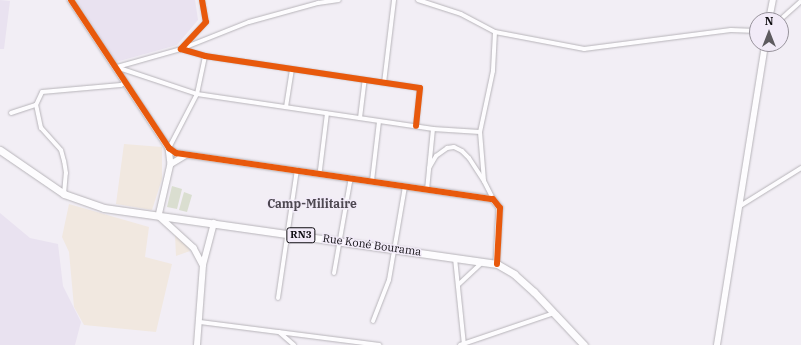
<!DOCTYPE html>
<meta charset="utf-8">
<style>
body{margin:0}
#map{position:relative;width:801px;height:345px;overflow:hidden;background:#f2eef5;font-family:"IBM Plex Serif",serif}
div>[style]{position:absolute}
.education>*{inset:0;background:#e9e2f0}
.medical>*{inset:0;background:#f1e8e0}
.green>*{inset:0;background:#daded0}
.roads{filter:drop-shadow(0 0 1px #b7b4b9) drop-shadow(0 0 1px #b7b4b9)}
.street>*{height:4px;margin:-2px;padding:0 2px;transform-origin:2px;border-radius:2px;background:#fdfcfe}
.secondary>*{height:5.5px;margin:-2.75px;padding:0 2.75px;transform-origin:2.75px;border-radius:2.75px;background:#fdfcfe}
.highway>*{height:7px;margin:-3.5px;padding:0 3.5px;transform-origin:3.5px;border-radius:3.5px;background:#fdfcfe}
.cycleway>*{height:6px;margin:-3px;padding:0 3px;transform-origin:3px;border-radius:3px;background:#e8590c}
span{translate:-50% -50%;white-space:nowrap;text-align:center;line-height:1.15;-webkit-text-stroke:3px #f2ebf8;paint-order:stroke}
.shield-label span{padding:1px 3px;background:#f2ebf8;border:1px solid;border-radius:3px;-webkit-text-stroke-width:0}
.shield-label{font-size:10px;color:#0e0c10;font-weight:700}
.street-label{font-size:11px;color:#0e0c10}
.neighbourhood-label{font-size:12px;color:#4d4751;font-weight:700}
.north{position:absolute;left:749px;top:12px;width:40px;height:40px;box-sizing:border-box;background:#f2ebf8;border:1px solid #97929b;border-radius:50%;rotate:0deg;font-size:11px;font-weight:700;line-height:16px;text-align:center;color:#0e0c10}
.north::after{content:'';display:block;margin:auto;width:14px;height:18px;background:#5e5b60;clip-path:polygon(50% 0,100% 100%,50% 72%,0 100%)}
</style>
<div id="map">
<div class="education">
<i style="clip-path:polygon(0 0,10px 1px,4px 49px,0 49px)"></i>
<i style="clip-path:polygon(76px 0,195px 0,198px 20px,177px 45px,116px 62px)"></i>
<i style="clip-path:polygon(0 213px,30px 238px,58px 244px,63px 286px,81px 322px,75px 345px,0 345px)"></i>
</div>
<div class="medical">
<i style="clip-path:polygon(124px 144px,162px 147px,162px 179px,152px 210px,116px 204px)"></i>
<i style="clip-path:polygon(69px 204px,149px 227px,145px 257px,172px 264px,156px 332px,84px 325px,74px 307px,69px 252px,62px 237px)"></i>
<i style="clip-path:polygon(175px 234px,188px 246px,190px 251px,176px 256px)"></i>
</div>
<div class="green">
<i style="clip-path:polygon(172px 186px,182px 189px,177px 209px,167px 207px)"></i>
<i style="clip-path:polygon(184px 192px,192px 195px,187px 212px,179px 210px)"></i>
</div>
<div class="roads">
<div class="street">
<i style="left:202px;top:0;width:22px;rotate:80deg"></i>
<i style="left:206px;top:22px;width:37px;rotate:133deg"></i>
<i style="left:181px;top:49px;width:25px;rotate:16deg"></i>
<i style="left:205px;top:56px;width:217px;rotate:8.5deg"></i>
<i style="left:420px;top:88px;width:38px;rotate:96deg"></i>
<i style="left:418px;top:0;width:45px;rotate:18deg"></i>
<i style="left:461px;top:14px;width:38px;rotate:28deg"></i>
<i style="left:495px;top:32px;width:39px;rotate:93deg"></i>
<i style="left:493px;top:71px;width:62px;rotate:102deg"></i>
<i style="left:480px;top:132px;width:49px;rotate:85.3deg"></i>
<i style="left:484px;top:181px;width:20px;rotate:63deg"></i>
<i style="left:780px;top:20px;width:28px;rotate:-42deg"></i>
<i style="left:495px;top:32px;width:91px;rotate:10.8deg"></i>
<i style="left:584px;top:49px;width:148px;rotate:-7.4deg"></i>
<i style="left:731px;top:30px;width:26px;rotate:2deg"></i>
<i style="left:116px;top:67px;width:85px;rotate:18.4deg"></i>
<i style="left:197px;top:94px;width:239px;rotate:8.4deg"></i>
<i style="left:433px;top:129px;width:47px;rotate:3.7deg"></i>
<i style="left:117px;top:67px;width:66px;rotate:-15.7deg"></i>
<i style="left:181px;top:49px;width:73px;rotate:-21.7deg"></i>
<i style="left:249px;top:22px;width:72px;rotate:-15.4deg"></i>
<i style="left:318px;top:3px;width:21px;rotate:-8deg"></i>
<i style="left:384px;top:83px;width:84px;rotate:-83.1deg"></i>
<i style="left:286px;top:107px;width:38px;rotate:-81deg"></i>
<i style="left:11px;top:113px;width:26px;rotate:-18deg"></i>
<i style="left:360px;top:118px;width:38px;rotate:-83deg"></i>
<i style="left:169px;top:148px;width:61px;rotate:-62.6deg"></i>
<i style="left:197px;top:94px;width:39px;rotate:-78deg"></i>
<i style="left:429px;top:168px;width:14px;rotate:-60deg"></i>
<i style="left:436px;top:156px;width:14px;rotate:-36deg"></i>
<i style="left:447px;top:148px;width:7px;rotate:-8deg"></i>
<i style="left:454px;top:147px;width:9px;rotate:27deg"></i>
<i style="left:462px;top:151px;width:10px;rotate:45deg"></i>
<i style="left:469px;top:158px;width:27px;rotate:57deg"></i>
<i style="left:320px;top:170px;width:57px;rotate:-83deg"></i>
<i style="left:372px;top:181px;width:60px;rotate:-83.3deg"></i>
<i style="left:427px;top:190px;width:61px;rotate:-84.4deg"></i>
<i style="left:64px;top:194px;width:21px;rotate:-85deg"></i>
<i style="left:66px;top:173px;width:12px;rotate:-99deg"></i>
<i style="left:64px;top:161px;width:11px;rotate:-105deg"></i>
<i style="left:61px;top:150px;width:30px;rotate:-132deg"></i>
<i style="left:41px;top:128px;width:24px;rotate:-102deg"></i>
<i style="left:36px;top:105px;width:14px;rotate:-65deg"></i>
<i style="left:42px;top:92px;width:79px;rotate:-5.1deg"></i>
<i style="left:121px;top:85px;width:6px;rotate:-31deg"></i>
<i style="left:740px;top:206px;width:72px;rotate:-31.9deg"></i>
<i style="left:455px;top:258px;width:87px;rotate:84.1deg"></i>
<i style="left:334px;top:273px;width:97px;rotate:-80deg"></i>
<i style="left:458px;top:285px;width:34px;rotate:-43deg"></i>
<i style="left:278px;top:298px;width:130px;rotate:-81.6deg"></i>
<i style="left:373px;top:321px;width:44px;rotate:-68.7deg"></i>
<i style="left:389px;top:280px;width:95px;rotate:-80.3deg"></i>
<i style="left:200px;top:322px;width:181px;rotate:7.3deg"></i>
<i style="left:279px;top:332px;width:20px;rotate:41deg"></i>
<i style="left:460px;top:345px;width:99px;rotate:-18.8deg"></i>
</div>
<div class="secondary">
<i style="left:71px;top:0;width:178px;rotate:56.5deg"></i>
<i style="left:169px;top:148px;width:9px;rotate:36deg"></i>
<i style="left:176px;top:153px;width:320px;rotate:8.3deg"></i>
<i style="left:493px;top:199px;width:11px;rotate:52deg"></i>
<i style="left:500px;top:208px;width:56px;rotate:93.1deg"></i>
<i style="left:769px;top:20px;width:20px;rotate:-79deg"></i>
<i style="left:169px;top:148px;width:16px;rotate:83deg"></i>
<i style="left:171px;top:164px;width:53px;rotate:103deg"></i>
<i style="left:159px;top:216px;width:47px;rotate:42.4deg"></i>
<i style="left:194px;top:248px;width:19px;rotate:62deg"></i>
<i style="left:171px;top:164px;width:17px;rotate:-31deg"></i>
<i style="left:197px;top:345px;width:80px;rotate:-85.7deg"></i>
<i style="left:203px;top:265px;width:43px;rotate:-75.3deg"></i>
<i style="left:717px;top:345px;width:305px;rotate:-80.9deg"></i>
</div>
<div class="highway">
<i style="left:0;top:150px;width:78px;rotate:34.5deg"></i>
<i style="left:64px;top:194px;width:42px;rotate:19.3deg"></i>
<i style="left:104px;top:208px;width:397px;rotate:8.1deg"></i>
<i style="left:497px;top:264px;width:20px;rotate:30deg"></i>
<i style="left:514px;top:274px;width:27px;rotate:42deg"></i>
<i style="left:534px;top:292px;width:73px;rotate:46.7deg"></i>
</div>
</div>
<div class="cycleway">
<i style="left:71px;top:0;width:178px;rotate:56.5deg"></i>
<i style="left:169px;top:148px;width:9px;rotate:36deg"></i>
<i style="left:176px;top:153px;width:320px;rotate:8.3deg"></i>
<i style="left:493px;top:199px;width:11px;rotate:52deg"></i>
<i style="left:500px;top:208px;width:56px;rotate:93.1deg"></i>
<i style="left:202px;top:0;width:22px;rotate:80deg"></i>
<i style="left:206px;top:22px;width:37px;rotate:133deg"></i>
<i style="left:181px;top:49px;width:25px;rotate:16deg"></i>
<i style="left:205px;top:56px;width:217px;rotate:8.5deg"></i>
<i style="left:420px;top:88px;width:38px;rotate:96deg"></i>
</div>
<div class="shield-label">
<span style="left:301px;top:235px">RN3</span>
</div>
<div class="street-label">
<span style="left:372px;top:245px;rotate:8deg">Rue Koné Bourama</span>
</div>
<div class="neighbourhood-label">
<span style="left:312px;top:204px">Camp-Militaire</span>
</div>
<div class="north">N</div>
</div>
